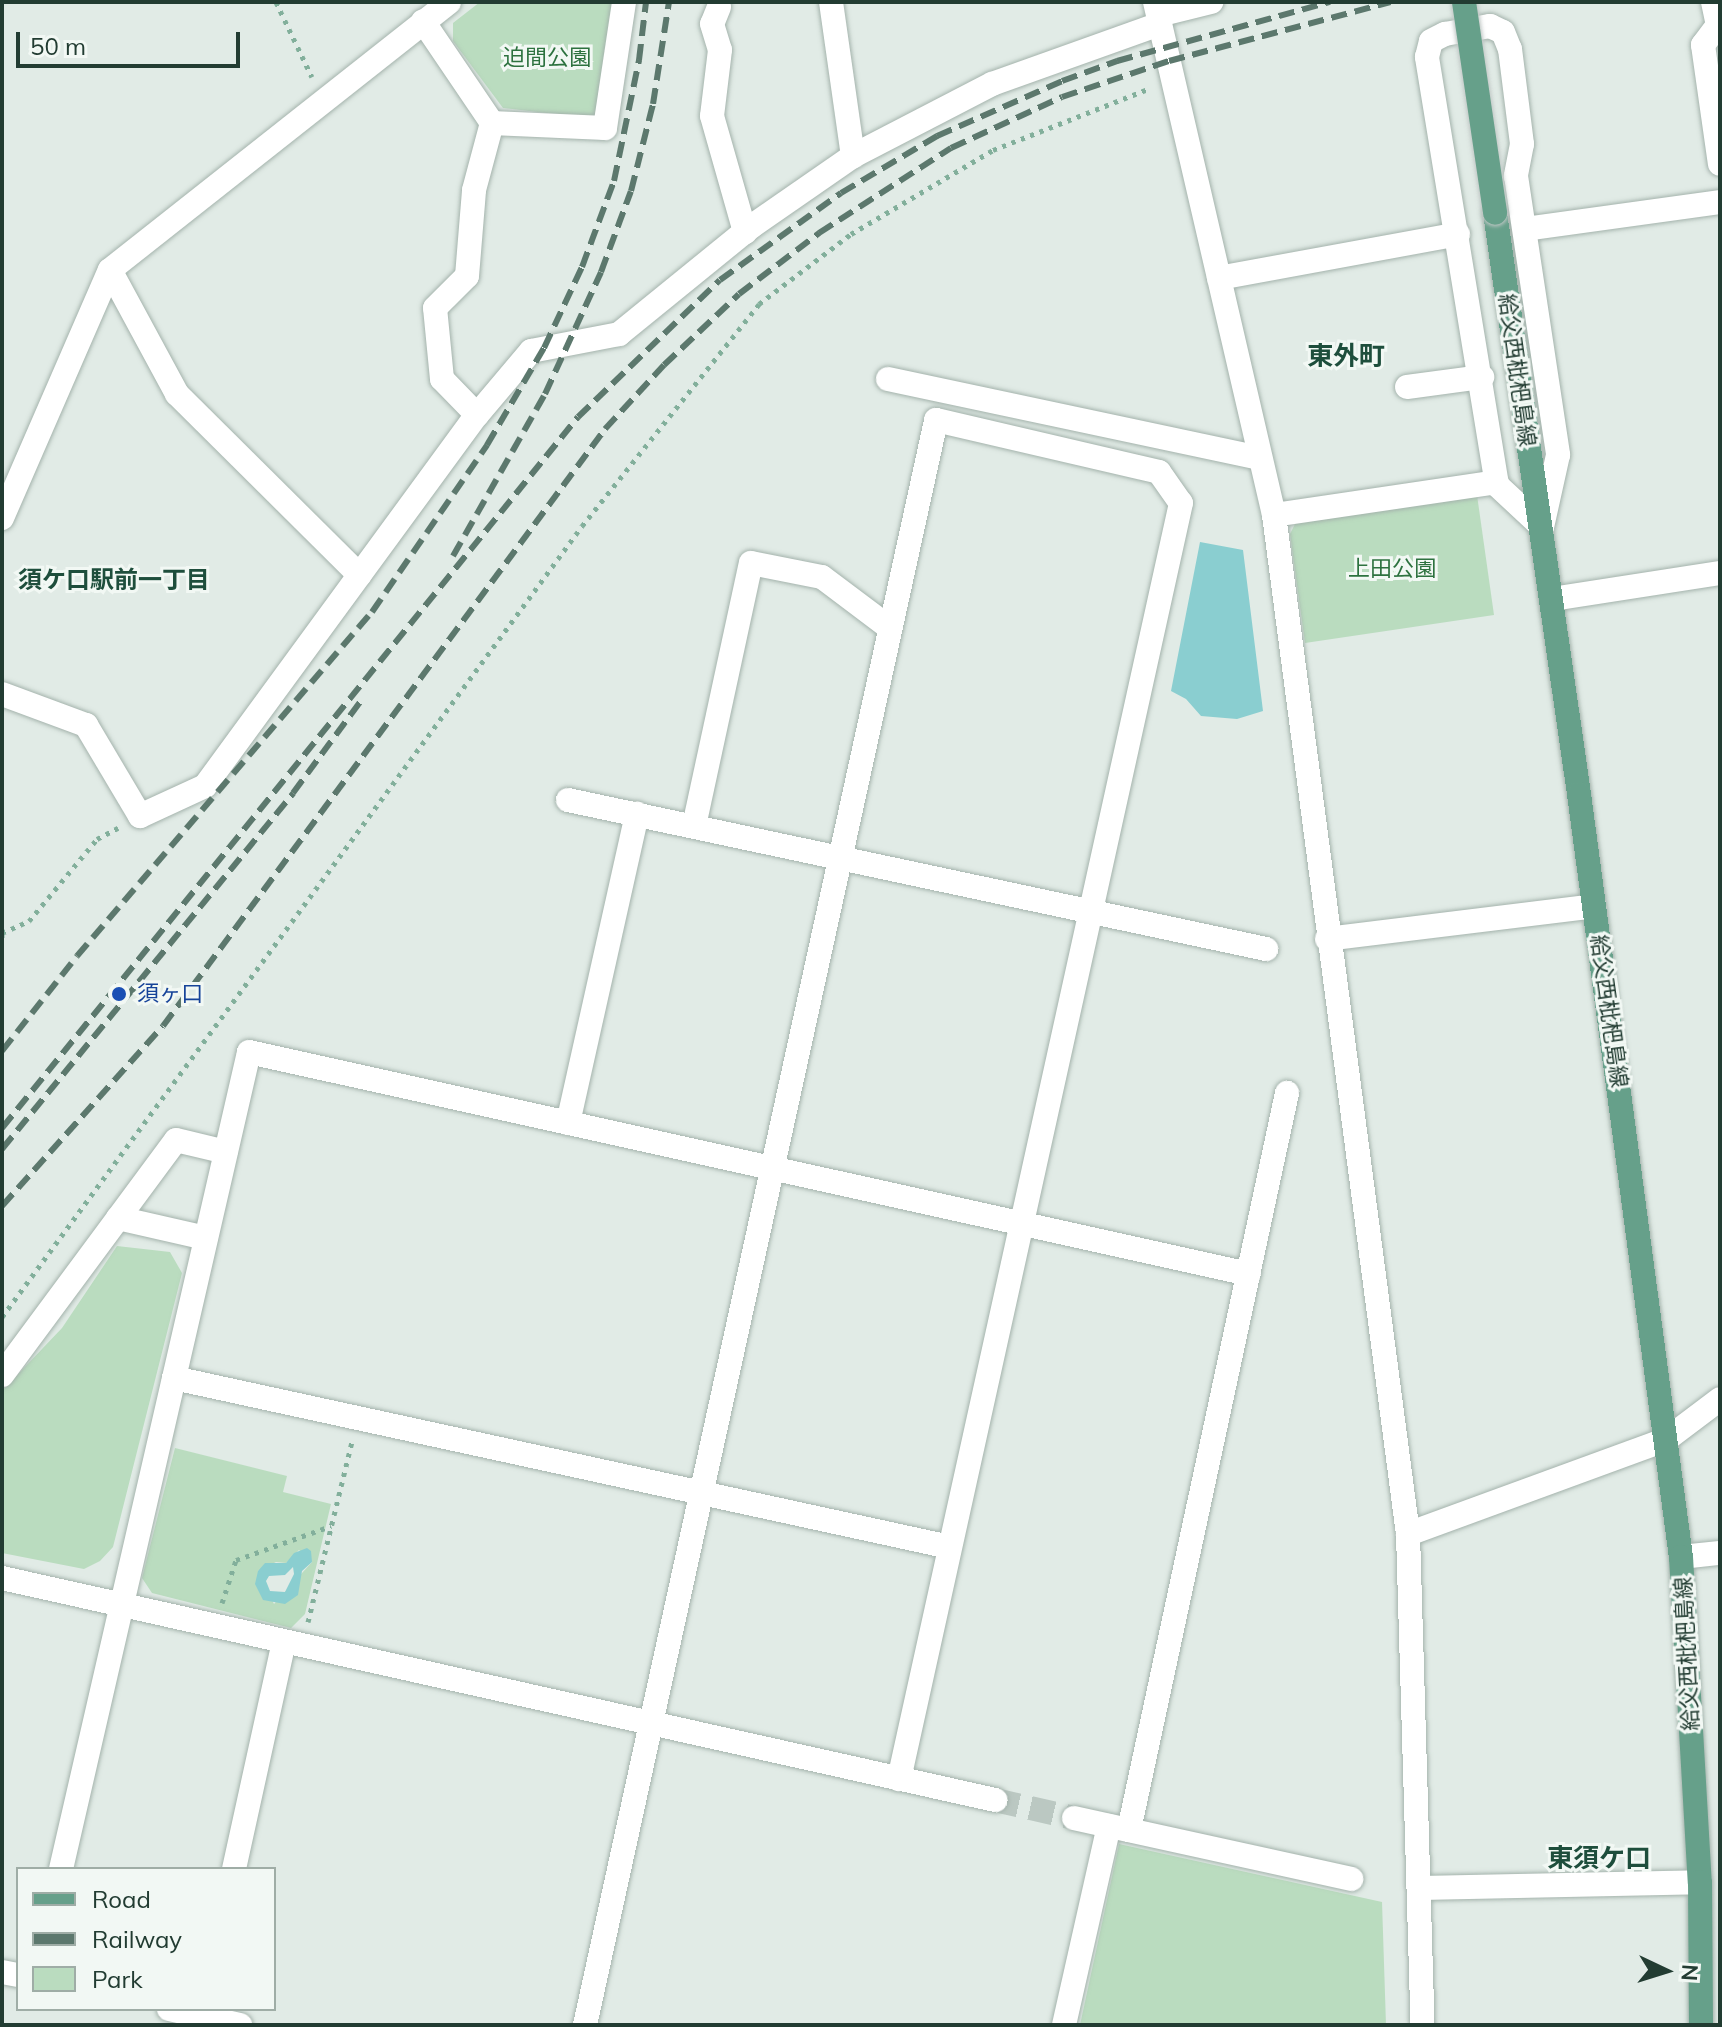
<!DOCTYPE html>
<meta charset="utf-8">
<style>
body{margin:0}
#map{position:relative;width:1722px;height:2027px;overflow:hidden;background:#e1ebe6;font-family:Mulish,"Noto Sans JP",sans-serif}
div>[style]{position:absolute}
.green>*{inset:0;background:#badcbf}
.water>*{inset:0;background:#8aced0}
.minor-tunnel>*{height:24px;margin-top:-12px;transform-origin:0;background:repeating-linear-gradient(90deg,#bbc8c2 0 24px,transparent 0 36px)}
.path>*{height:5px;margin-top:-2.5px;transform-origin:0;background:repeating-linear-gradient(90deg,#82af9b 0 4px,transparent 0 10px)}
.roads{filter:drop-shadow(0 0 2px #a4b3ac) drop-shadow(0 0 2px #a4b3ac)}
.minor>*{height:24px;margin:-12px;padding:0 12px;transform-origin:12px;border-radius:12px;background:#fff}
.major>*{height:24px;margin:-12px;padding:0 12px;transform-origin:12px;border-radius:12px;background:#66a08a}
.rail>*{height:6px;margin-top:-3px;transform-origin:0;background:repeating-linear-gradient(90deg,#5c786d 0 16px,transparent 0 24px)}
.bridges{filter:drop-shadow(0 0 2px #c1c8c6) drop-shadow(0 0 2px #c1c8c6)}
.major-bridge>*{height:24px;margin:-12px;padding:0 12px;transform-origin:12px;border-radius:12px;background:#66a08a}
.dots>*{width:22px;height:22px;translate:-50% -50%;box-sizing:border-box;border:4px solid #f2f8f4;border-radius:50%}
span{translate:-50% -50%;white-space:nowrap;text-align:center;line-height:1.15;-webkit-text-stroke:6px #f2f8f4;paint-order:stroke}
.park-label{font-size:22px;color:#2d723f}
.street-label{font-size:22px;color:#223c32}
.transit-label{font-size:22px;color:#164399}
.left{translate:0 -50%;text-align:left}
.neighbourhood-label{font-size:24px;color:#1e4e3c;font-weight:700}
.quarter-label{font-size:26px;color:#1e4e3c;font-weight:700}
.frame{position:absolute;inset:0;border:4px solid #223c32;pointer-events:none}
.legend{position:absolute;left:16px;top:1867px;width:260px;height:144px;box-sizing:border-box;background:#f2f8f4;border:2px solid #9fada6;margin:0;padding:10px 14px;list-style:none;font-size:24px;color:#223c32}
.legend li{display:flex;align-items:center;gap:16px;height:40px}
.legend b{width:40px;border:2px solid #9fada6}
.north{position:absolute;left:1626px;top:1931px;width:80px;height:80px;-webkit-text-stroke:6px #f2f8f4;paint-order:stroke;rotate:94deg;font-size:22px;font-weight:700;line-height:32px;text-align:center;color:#223c32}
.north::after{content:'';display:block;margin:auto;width:28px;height:36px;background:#223c32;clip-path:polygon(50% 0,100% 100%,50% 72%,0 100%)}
.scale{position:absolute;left:16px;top:32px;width:224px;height:36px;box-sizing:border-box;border:4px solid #223c32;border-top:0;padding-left:10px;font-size:24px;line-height:28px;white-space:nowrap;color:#223c32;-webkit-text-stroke:6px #f2f8f4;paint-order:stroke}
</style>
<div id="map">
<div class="green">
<i style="clip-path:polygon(480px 2px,616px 2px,600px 111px,589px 118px,503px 108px,453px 41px,453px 23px)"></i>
<i style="clip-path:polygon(1477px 495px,1494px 615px,1305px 643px,1290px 534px,1296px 522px)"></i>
<i style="clip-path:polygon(117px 1246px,170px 1252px,182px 1273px,113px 1547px,100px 1561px,84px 1569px,2px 1553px,2px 1391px,62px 1328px)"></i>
<i style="clip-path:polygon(evenodd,175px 1448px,287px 1476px,283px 1492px,331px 1504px,305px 1614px,291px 1628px,152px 1593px,142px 1578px,175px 1448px,299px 1550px,312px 1562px,274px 1604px,258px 1571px,276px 1562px,286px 1563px,299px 1550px)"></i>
<i style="clip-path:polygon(1119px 1844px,1382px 1902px,1386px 2025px,1080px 2025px)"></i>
</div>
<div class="water">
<i style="clip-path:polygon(1200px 542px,1243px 550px,1263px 711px,1237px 719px,1201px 716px,1186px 699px,1171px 691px)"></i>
<i style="clip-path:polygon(evenodd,307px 1548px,311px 1551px,312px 1562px,302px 1571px,298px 1595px,285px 1604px,263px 1600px,255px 1584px,258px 1571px,265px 1563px,286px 1563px,294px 1553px,307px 1548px,293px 1567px,294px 1574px,285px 1592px,270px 1591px,266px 1581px,269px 1576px,285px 1575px,293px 1567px)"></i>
</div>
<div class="minor-tunnel">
<i style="left:995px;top:1800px;width:81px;rotate:12.8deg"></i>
</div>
<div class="path">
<i style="left:276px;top:2px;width:83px;rotate:64.4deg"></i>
<i style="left:2px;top:933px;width:30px;rotate:-24deg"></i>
<i style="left:29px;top:921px;width:107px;rotate:-50.3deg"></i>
<i style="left:97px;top:839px;width:24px;rotate:-28deg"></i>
<i style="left:2px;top:934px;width:7px;rotate:90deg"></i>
<i style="left:2px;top:1317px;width:981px;rotate:-53.75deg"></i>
<i style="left:582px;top:526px;width:284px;rotate:-51.4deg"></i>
<i style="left:759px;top:304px;width:116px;rotate:-37.3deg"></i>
<i style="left:851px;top:234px;width:165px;rotate:-30.6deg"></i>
<i style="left:993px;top:150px;width:169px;rotate:-21.5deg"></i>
<i style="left:222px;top:1603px;width:45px;rotate:-72deg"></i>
<i style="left:236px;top:1560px;width:101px;rotate:-19.7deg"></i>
<i style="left:308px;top:1622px;width:185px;rotate:-76.3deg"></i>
</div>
<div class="roads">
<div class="minor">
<i style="left:831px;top:2px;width:156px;rotate:81.9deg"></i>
<i style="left:1155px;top:2px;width:527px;rotate:76.94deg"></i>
<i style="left:1274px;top:515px;width:1028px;rotate:82.51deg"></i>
<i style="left:1408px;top:1534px;width:491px;rotate:88.3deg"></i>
<i style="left:1713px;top:2px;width:24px;rotate:78deg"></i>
<i style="left:1718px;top:25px;width:25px;rotate:127deg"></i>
<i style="left:1703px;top:45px;width:120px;rotate:81.9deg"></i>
<i style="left:719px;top:7px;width:18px;rotate:112deg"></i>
<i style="left:712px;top:24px;width:27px;rotate:73deg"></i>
<i style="left:720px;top:50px;width:66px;rotate:96.9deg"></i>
<i style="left:712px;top:116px;width:121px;rotate:74.1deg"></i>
<i style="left:1158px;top:15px;width:55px;rotate:-13.8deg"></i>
<i style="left:1490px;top:26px;width:14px;rotate:25deg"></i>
<i style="left:1503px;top:32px;width:18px;rotate:68deg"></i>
<i style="left:1510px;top:49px;width:96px;rotate:82.8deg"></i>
<i style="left:1522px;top:144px;width:33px;rotate:101deg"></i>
<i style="left:1516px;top:176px;width:282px;rotate:81.4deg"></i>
<i style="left:1558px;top:455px;width:74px;rotate:102.5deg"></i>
<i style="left:1542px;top:527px;width:62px;rotate:-137deg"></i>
<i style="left:1497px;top:485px;width:434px;rotate:-99.3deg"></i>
<i style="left:1427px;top:57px;width:16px;rotate:-76deg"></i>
<i style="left:1431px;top:41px;width:16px;rotate:-27deg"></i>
<i style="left:1445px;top:34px;width:46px;rotate:-10.1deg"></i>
<i style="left:492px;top:123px;width:113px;rotate:2.5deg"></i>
<i style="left:605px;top:128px;width:127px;rotate:-81.4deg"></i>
<i style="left:1525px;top:229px;width:197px;rotate:-7.9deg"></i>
<i style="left:110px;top:270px;width:141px;rotate:61.6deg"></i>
<i style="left:177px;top:394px;width:257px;rotate:44.8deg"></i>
<i style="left:1219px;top:278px;width:243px;rotate:-10.4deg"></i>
<i style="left:888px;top:379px;width:380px;rotate:12deg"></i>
<i style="left:1407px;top:387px;width:76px;rotate:-7.6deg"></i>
<i style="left:477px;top:415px;width:84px;rotate:-49.8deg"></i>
<i style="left:531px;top:351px;width:90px;rotate:-10.9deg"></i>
<i style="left:619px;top:334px;width:171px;rotate:-39.1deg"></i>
<i style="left:752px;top:226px;width:123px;rotate:-34.7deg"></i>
<i style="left:853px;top:156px;width:157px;rotate:-27.4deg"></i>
<i style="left:992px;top:84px;width:178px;rotate:-19.7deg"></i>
<i style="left:1274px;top:515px;width:225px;rotate:-8.4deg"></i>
<i style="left:2px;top:518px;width:270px;rotate:-66.5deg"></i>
<i style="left:110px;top:270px;width:432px;rotate:-38.3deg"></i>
<i style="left:1552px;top:599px;width:170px;rotate:-8.8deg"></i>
<i style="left:2px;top:694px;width:90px;rotate:20.3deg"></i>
<i style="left:86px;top:725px;width:106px;rotate:59.3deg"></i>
<i style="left:140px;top:816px;width:72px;rotate:-24.8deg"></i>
<i style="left:205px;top:786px;width:460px;rotate:-53.8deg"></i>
<i style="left:477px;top:415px;width:50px;rotate:-134.2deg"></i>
<i style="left:442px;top:379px;width:71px;rotate:-95.6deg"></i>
<i style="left:435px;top:308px;width:45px;rotate:-45deg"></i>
<i style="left:467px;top:276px;width:86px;rotate:-85.3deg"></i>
<i style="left:474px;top:190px;width:69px;rotate:-75deg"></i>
<i style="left:492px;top:123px;width:123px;rotate:-124.1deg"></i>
<i style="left:568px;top:800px;width:714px;rotate:12.05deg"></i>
<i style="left:694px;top:826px;width:269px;rotate:-77.8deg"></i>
<i style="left:751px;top:563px;width:72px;rotate:11.2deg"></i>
<i style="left:822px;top:577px;width:85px;rotate:36.9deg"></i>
<i style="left:1327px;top:939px;width:269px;rotate:-7deg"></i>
<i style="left:568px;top:1123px;width:317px;rotate:-77.4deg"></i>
<i style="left:118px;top:1218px;width:90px;rotate:12.8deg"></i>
<i style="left:2px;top:1375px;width:292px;rotate:-53.5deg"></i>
<i style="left:176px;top:1140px;width:51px;rotate:13.5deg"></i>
<i style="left:174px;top:1378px;width:794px;rotate:12.29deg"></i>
<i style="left:1408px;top:1534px;width:276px;rotate:-20.1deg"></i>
<i style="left:1667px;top:1439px;width:66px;rotate:-37deg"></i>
<i style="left:1681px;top:1557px;width:39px;rotate:-6deg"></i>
<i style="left:2px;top:1578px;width:1018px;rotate:12.6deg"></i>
<i style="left:1074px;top:1818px;width:284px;rotate:12.4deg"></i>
<i style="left:1129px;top:1830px;width:754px;rotate:-77.9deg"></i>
<i style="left:61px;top:1869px;width:838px;rotate:-77.04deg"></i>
<i style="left:249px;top:1052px;width:1024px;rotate:12.52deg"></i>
<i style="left:234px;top:1869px;width:232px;rotate:-77.6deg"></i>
<i style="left:1420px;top:1888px;width:280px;rotate:-1.2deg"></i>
<i style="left:2px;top:1972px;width:16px;rotate:11deg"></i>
<i style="left:169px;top:2009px;width:73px;rotate:12.7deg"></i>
<i style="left:585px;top:2025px;width:1643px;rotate:-77.66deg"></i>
<i style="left:936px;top:420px;width:229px;rotate:13.1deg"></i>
<i style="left:1159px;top:472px;width:38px;rotate:55deg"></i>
<i style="left:1181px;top:503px;width:1307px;rotate:102.46deg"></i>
<i style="left:1064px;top:2025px;width:204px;rotate:-77.3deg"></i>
</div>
<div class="major">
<i style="left:1495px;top:213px;width:587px;rotate:81.77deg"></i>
<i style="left:1579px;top:794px;width:770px;rotate:82.39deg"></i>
<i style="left:1681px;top:1557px;width:326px;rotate:86.7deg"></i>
<i style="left:1700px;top:1882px;width:143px;rotate:89.6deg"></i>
</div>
</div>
<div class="rail">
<i style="left:453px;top:556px;width:186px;rotate:-60.4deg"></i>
<i style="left:545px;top:394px;width:134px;rotate:-65.3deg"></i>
<i style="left:601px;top:272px;width:86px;rotate:-69.7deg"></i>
<i style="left:631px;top:191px;width:90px;rotate:-75.8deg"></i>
<i style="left:653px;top:104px;width:103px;rotate:-81.1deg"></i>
<i style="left:2px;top:1051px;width:121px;rotate:-51.7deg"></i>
<i style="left:77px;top:956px;width:453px;rotate:-49.4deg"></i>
<i style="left:372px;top:612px;width:203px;rotate:-55.4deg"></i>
<i style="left:487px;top:445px;width:113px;rotate:-59.6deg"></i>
<i style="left:544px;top:348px;width:89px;rotate:-64.9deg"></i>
<i style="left:582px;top:267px;width:92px;rotate:-69.6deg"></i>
<i style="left:614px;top:181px;width:124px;rotate:-78.3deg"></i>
<i style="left:639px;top:60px;width:58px;rotate:-83.1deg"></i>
<i style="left:2px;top:1128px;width:915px;rotate:-50.99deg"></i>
<i style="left:578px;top:417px;width:197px;rotate:-44deg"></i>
<i style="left:720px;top:280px;width:149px;rotate:-35.7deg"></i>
<i style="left:841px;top:193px;width:112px;rotate:-30.7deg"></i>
<i style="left:937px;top:136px;width:137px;rotate:-23.7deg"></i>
<i style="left:1062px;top:81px;width:59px;rotate:-20deg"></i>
<i style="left:1117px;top:61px;width:221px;rotate:-15.5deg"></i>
<i style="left:2px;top:1149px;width:460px;rotate:-50.7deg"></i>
<i style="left:293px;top:793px;width:118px;rotate:-53.6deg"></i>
<i style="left:2px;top:1206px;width:241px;rotate:-48.2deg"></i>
<i style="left:163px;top:1026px;width:743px;rotate:-53.48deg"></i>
<i style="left:605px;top:429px;width:87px;rotate:-47.3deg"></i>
<i style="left:664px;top:365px;width:103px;rotate:-43.4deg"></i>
<i style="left:739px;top:294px;width:101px;rotate:-37.3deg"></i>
<i style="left:819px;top:233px;width:157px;rotate:-32.8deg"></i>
<i style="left:951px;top:148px;width:122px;rotate:-24.7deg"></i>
<i style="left:1062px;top:97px;width:113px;rotate:-18.6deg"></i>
<i style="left:1169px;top:61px;width:229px;rotate:-14.9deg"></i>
</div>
<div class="bridges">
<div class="major-bridge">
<i style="left:1464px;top:2px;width:213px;rotate:81.6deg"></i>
</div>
</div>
<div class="dots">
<i style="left:119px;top:994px;background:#1a4fb4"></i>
</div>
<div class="park-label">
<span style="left:547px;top:58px">迫間公園</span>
<span style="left:1392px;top:569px">上田公園</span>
</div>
<div class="street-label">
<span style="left:1517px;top:370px;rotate:82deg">給父西枇杷島線</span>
<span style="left:1609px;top:1011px;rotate:82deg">給父西枇杷島線</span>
<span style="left:1687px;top:1654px;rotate:-93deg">給父西枇杷島線</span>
</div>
<div class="transit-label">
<span class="left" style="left:137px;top:994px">須ヶ口</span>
</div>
<div class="neighbourhood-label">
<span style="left:114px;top:580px">須ケ口駅前一丁目</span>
</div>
<div class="quarter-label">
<span style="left:1346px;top:356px">東外町</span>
<span style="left:1599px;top:1858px">東須ケ口</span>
</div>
<div class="frame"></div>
<ul class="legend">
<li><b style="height:10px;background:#66a08a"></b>Road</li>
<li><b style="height:10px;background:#5c786d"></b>Railway</li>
<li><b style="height:22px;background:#badcbf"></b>Park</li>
</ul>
<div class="north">N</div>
<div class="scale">50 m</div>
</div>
